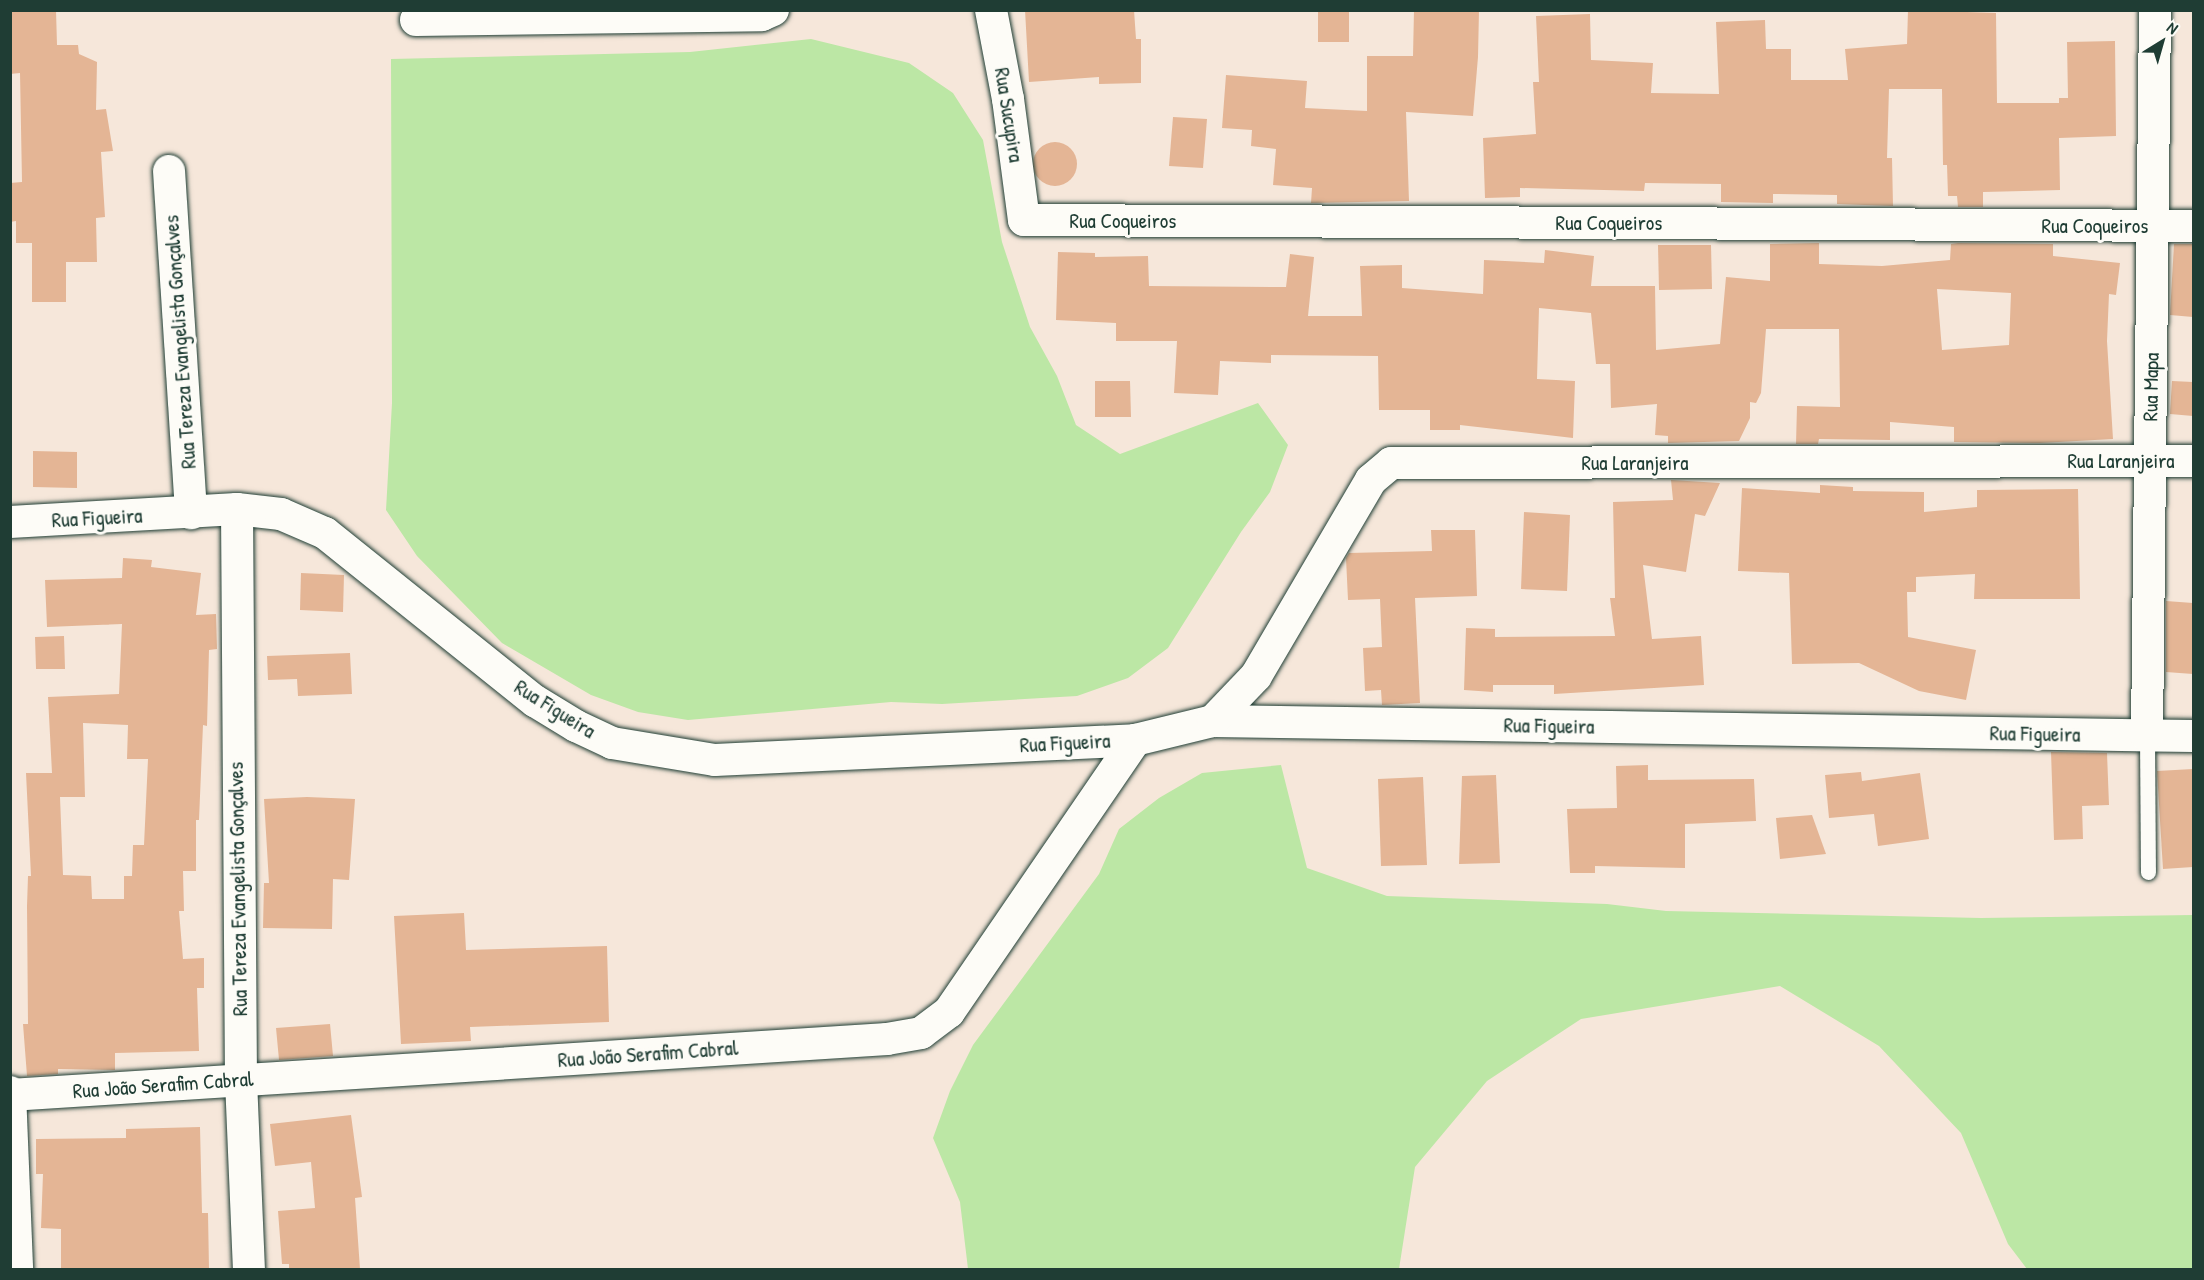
<!DOCTYPE html>
<meta charset="utf-8">
<style>
body{margin:0}
#map{position:relative;width:2204px;height:1280px;overflow:hidden;background:#f6e7da;font-family:"Patrick Hand",sans-serif}
div>[style]{position:absolute}
.green>*{inset:0;background:#bce7a5}
.building>*{inset:0;background:#e4b595}
.round{border-radius:50%}
.roads{filter:drop-shadow(0 0 2px #1f3d34) drop-shadow(0 0 2px #1f3d34)}
.service>*{height:15px;margin:-7.5px;padding:0 7.5px;transform-origin:7.5px;border-radius:7.5px;background:#fdfcf7}
.minor>*{height:32px;margin:-16px;padding:0 16px;transform-origin:16px;border-radius:16px;background:#fdfcf7}
span{translate:-50% -50%;white-space:nowrap;text-align:center;line-height:1.15;-webkit-text-stroke:6px #fdfcf7;paint-order:stroke}
.street-label{font-size:21px;color:#1f3d34}
.frame{position:absolute;inset:0;border:12px solid #1f3d34;pointer-events:none}
.north{position:absolute;left:2132px;top:12px;width:60px;height:60px;-webkit-text-stroke:4px #fdfcf7;paint-order:stroke;rotate:37deg;font-size:16px;font-weight:700;line-height:24px;text-align:center;color:#1f3d34}
.north::after{content:'';display:block;margin:auto;width:21px;height:27px;background:#1f3d34;clip-path:polygon(50% 0,100% 100%,50% 72%,0 100%)}
</style>
<div id="map">
<div class="green">
<i style="clip-path:polygon(811px 39px,909px 63px,953px 93px,983px 140px,1002px 242px,1030px 327px,1057px 376px,1076px 425px,1120px 454px,1258px 403px,1288px 445px,1270px 492px,1241px 532px,1168px 648px,1128px 678px,1077px 696px,942px 704px,891px 702px,688px 720px,638px 712px,591px 695px,502px 643px,417px 556px,386px 510px,392px 403px,391px 59px,690px 52px)"></i>
<i style="clip-path:polygon(1281px 765px,1307px 868px,1387px 896px,1607px 904px,1666px 911px,1981px 918px,2193px 915px,2193px 1269px,2027px 1269px,2008px 1244px,1961px 1133px,1879px 1046px,1780px 986px,1581px 1019px,1487px 1081px,1415px 1167px,1399px 1269px,968px 1269px,960px 1202px,933px 1138px,950px 1091px,973px 1045px,1099px 874px,1119px 829px,1159px 798px,1202px 773px)"></i>
</div>
<div class="building">
<i style="clip-path:polygon(10px 10px,56px 10px,57px 45px,78px 45px,79px 54px,97px 62px,96px 110px,106px 109px,113px 151px,101px 152px,105px 217px,96px 218px,97px 262px,66px 262px,66px 302px,32px 302px,32px 243px,16px 243px,16px 221px,10px 222px,10px 183px,22px 182px,20px 73px,10px 74px)"></i>
<i style="clip-path:polygon(1025px 10px,1134px 10px,1136px 39px,1141px 39px,1141px 83px,1099px 84px,1099px 77px,1029px 82px)"></i>
<i style="clip-path:polygon(1318px 10px,1349px 10px,1349px 42px,1318px 42px)"></i>
<i style="clip-path:polygon(1414px 10px,1479px 10px,1478px 57px,1473px 116px,1406px 112px,1409px 201px,1311px 203px,1312px 188px,1273px 185px,1276px 149px,1251px 146px,1252px 130px,1222px 128px,1226px 75px,1307px 81px,1305px 108px,1367px 111px,1367px 56px,1413px 56px)"></i>
<i style="clip-path:polygon(1908px 10px,1996px 13px,1997px 103px,2059px 103px,2059px 98px,2068px 98px,2067px 42px,2115px 41px,2116px 136px,2059px 138px,2060px 190px,1983px 192px,1983px 207px,1958px 207px,1957px 196px,1948px 196px,1947px 165px,1943px 165px,1942px 89px,1889px 89px,1887px 158px,1892px 158px,1893px 206px,1837px 204px,1837px 195px,1773px 194px,1773px 203px,1721px 202px,1721px 184px,1645px 183px,1644px 191px,1520px 188px,1520px 197px,1485px 198px,1483px 138px,1536px 134px,1533px 82px,1539px 82px,1536px 16px,1590px 14px,1591px 60px,1653px 63px,1651px 93px,1719px 94px,1716px 22px,1765px 20px,1766px 49px,1791px 49px,1791px 80px,1848px 80px,1845px 49px,1907px 44px)"></i>
<i style="clip-path:polygon(1173px 117px,1207px 119px,1203px 168px,1169px 166px)"></i>
<i class="round" style="left:1033px;top:142px;width:44px;height:44px"></i>
<i style="clip-path:polygon(evenodd,1819px 243px,1819px 264px,1882px 266px,1950px 260px,1951px 244px,1958px 243px,2053px 244px,2053px 256px,2120px 263px,2116px 295px,2109px 294px,2107px 341px,2113px 439px,2040px 443px,1954px 442px,1954px 427px,1890px 422px,1890px 440px,1819px 439px,1818px 444px,1796px 444px,1797px 406px,1840px 407px,1839px 329px,1766px 329px,1761px 393px,1756px 403px,1750px 402px,1750px 418px,1739px 441px,1668px 443px,1668px 436px,1655px 435px,1657px 404px,1611px 408px,1610px 364px,1596px 364px,1591px 313px,1539px 308px,1537px 379px,1575px 381px,1573px 438px,1460px 425px,1460px 430px,1430px 430px,1430px 410px,1379px 410px,1378px 356px,1271px 355px,1271px 363px,1220px 361px,1218px 395px,1174px 393px,1177px 341px,1116px 341px,1116px 323px,1056px 320px,1058px 252px,1095px 253px,1095px 257px,1148px 256px,1149px 286px,1286px 287px,1290px 254px,1314px 257px,1308px 316px,1362px 316px,1360px 266px,1402px 265px,1402px 288px,1483px 294px,1484px 260px,1544px 263px,1545px 250px,1594px 256px,1591px 286px,1655px 286px,1656px 350px,1720px 344px,1726px 277px,1770px 281px,1770px 244px,1819px 243px,1937px 289px,2011px 293px,2009px 345px,1942px 350px,1937px 289px)"></i>
<i style="clip-path:polygon(2174px 244px,2193px 244px,2193px 317px,2170px 315px)"></i>
<i style="clip-path:polygon(1658px 245px,1711px 245px,1712px 289px,1659px 290px)"></i>
<i style="clip-path:polygon(1095px 381px,1130px 381px,1131px 417px,1095px 417px)"></i>
<i style="clip-path:polygon(2172px 381px,2193px 382px,2193px 416px,2170px 414px)"></i>
<i style="clip-path:polygon(33px 451px,77px 452px,77px 488px,33px 487px)"></i>
<i style="clip-path:polygon(1671px 480px,1720px 483px,1705px 516px,1695px 514px,1686px 572px,1643px 565px,1652px 639px,1701px 636px,1704px 685px,1554px 694px,1554px 685px,1493px 685px,1493px 692px,1464px 690px,1466px 628px,1495px 629px,1495px 637px,1615px 636px,1610px 598px,1615px 598px,1613px 502px,1673px 500px)"></i>
<i style="clip-path:polygon(1820px 485px,1853px 487px,1853px 491px,1924px 492px,1924px 512px,1977px 507px,1977px 490px,2078px 489px,2080px 599px,1974px 599px,1975px 574px,1916px 577px,1916px 592px,1907px 592px,1908px 637px,1976px 650px,1966px 700px,1919px 691px,1859px 663px,1792px 664px,1789px 573px,1738px 571px,1742px 488px,1820px 493px)"></i>
<i style="clip-path:polygon(1524px 512px,1570px 515px,1567px 591px,1521px 589px)"></i>
<i style="clip-path:polygon(1431px 530px,1475px 530px,1477px 596px,1415px 598px,1420px 703px,1382px 705px,1381px 690px,1365px 691px,1363px 648px,1382px 647px,1380px 599px,1348px 600px,1346px 558px,1349px 553px,1432px 551px)"></i>
<i style="clip-path:polygon(evenodd,123px 558px,152px 560px,151px 567px,201px 573px,196px 615px,216px 614px,217px 649px,209px 650px,207px 726px,203px 725px,199px 820px,196px 820px,196px 871px,183px 871px,184px 911px,179px 911px,183px 959px,204px 958px,204px 988px,197px 988px,199px 1051px,115px 1053px,115px 1070px,58px 1069px,58px 1074px,27px 1076px,23px 1024px,28px 1024px,27px 906px,28px 876px,31px 876px,26px 773px,52px 773px,48px 697px,119px 694px,122px 624px,47px 627px,45px 580px,122px 578px,123px 558px,83px 723px,128px 725px,127px 759px,148px 759px,144px 845px,133px 845px,132px 876px,124px 876px,124px 899px,92px 899px,91px 876px,63px 875px,60px 797px,85px 797px,83px 723px)"></i>
<i style="clip-path:polygon(301px 573px,344px 575px,343px 612px,300px 610px)"></i>
<i style="clip-path:polygon(2166px 601px,2193px 603px,2193px 674px,2166px 672px)"></i>
<i style="clip-path:polygon(64px 636px,65px 669px,36px 669px,35px 637px)"></i>
<i style="clip-path:polygon(350px 653px,352px 694px,298px 696px,297px 679px,268px 680px,267px 656px)"></i>
<i style="clip-path:polygon(2051px 752px,2107px 753px,2109px 805px,2082px 806px,2083px 839px,2054px 840px)"></i>
<i style="clip-path:polygon(1648px 765px,1648px 780px,1754px 779px,1756px 821px,1685px 824px,1685px 868px,1595px 866px,1595px 873px,1570px 873px,1567px 809px,1617px 808px,1616px 766px)"></i>
<i style="clip-path:polygon(2193px 769px,2193px 867px,2163px 869px,2157px 771px)"></i>
<i style="clip-path:polygon(1861px 772px,1862px 781px,1920px 773px,1929px 839px,1878px 846px,1874px 814px,1829px 818px,1825px 775px)"></i>
<i style="clip-path:polygon(1496px 775px,1500px 863px,1459px 864px,1462px 776px)"></i>
<i style="clip-path:polygon(1423px 777px,1427px 865px,1381px 866px,1378px 779px)"></i>
<i style="clip-path:polygon(307px 797px,355px 799px,349px 880px,333px 879px,332px 929px,263px 928px,264px 883px,269px 883px,264px 799px)"></i>
<i style="clip-path:polygon(1812px 815px,1826px 854px,1780px 859px,1776px 818px)"></i>
<i style="clip-path:polygon(464px 913px,466px 950px,607px 946px,609px 1022px,470px 1027px,471px 1041px,401px 1044px,394px 916px)"></i>
<i style="clip-path:polygon(330px 1024px,333px 1056px,279px 1060px,276px 1028px)"></i>
<i style="clip-path:polygon(351px 1115px,362px 1197px,355px 1198px,360px 1269px,289px 1269px,289px 1264px,282px 1264px,278px 1211px,315px 1208px,311px 1162px,275px 1166px,270px 1124px)"></i>
<i style="clip-path:polygon(200px 1127px,202px 1213px,208px 1213px,209px 1269px,61px 1269px,61px 1229px,41px 1228px,43px 1174px,36px 1174px,36px 1139px,126px 1138px,126px 1129px)"></i>
</div>
<div class="roads">
<div class="service">
<i style="left:2147px;top:736px;width:136px;rotate:89.6deg"></i>
</div>
<div class="minor">
<i style="left:991px;top:10px;width:91px;rotate:79.2deg"></i>
<i style="left:1008px;top:99px;width:122px;rotate:82.5deg"></i>
<i style="left:1024px;top:220px;width:1170px;rotate:0.29deg"></i>
<i style="left:416px;top:20px;width:346px;rotate:-0.8deg"></i>
<i style="left:762px;top:15px;width:12px;rotate:-24deg"></i>
<i style="left:169px;top:171px;width:343px;rotate:86.3deg"></i>
<i style="left:237px;top:509px;width:571px;rotate:89.6deg"></i>
<i style="left:241px;top:1080px;width:190px;rotate:87.6deg"></i>
<i style="left:10px;top:522px;width:227px;rotate:-3.3deg"></i>
<i style="left:237px;top:509px;width:44px;rotate:6.5deg"></i>
<i style="left:281px;top:514px;width:48px;rotate:23.4deg"></i>
<i style="left:325px;top:533px;width:269px;rotate:38.7deg"></i>
<i style="left:535px;top:701px;width:48px;rotate:31.4deg"></i>
<i style="left:576px;top:726px;width:40px;rotate:25deg"></i>
<i style="left:612px;top:743px;width:104px;rotate:9.4deg"></i>
<i style="left:715px;top:760px;width:420px;rotate:-2.7deg"></i>
<i style="left:1135px;top:740px;width:80px;rotate:-13.7deg"></i>
<i style="left:1213px;top:721px;width:981px;rotate:0.88deg"></i>
<i style="left:1213px;top:721px;width:62px;rotate:-46.3deg"></i>
<i style="left:1256px;top:676px;width:227px;rotate:-59.6deg"></i>
<i style="left:1371px;top:480px;width:26px;rotate:-40deg"></i>
<i style="left:1391px;top:463px;width:803px;rotate:-0.14deg"></i>
<i style="left:2147px;top:736px;width:726px;rotate:-89.37deg"></i>
<i style="left:10px;top:1092px;width:178px;rotate:87.7deg"></i>
<i style="left:10px;top:1095px;width:879px;rotate:-3.65deg"></i>
<i style="left:887px;top:1039px;width:35px;rotate:-10deg"></i>
<i style="left:921px;top:1033px;width:35px;rotate:-37deg"></i>
<i style="left:949px;top:1012px;width:330px;rotate:-55.6deg"></i>
</div>
</div>
<div class="street-label">
<span style="left:1009px;top:115px;rotate:81deg">Rua Sucupira</span>
<span style="left:1123px;top:221px">Rua Coqueiros</span>
<span style="left:1609px;top:223px">Rua Coqueiros</span>
<span style="left:2095px;top:226px">Rua Coqueiros</span>
<span style="left:180px;top:342px;rotate:-94deg">Rua Tereza Evangelista Gonçalves</span>
<span style="left:2151px;top:387px;rotate:-89deg">Rua Mapa</span>
<span style="left:2121px;top:461px">Rua Laranjeira</span>
<span style="left:1635px;top:463px">Rua Laranjeira</span>
<span style="left:97px;top:518px;rotate:-3deg">Rua Figueira</span>
<span style="left:555px;top:709px;rotate:32deg">Rua Figueira</span>
<span style="left:1549px;top:726px;rotate:1deg">Rua Figueira</span>
<span style="left:2035px;top:734px;rotate:1deg">Rua Figueira</span>
<span style="left:1065px;top:743px;rotate:-3deg">Rua Figueira</span>
<span style="left:238px;top:889px;rotate:-91deg">Rua Tereza Evangelista Gonçalves</span>
<span style="left:648px;top:1054px;rotate:-4deg">Rua João Serafim Cabral</span>
<span style="left:163px;top:1085px;rotate:-4deg">Rua João Serafim Cabral</span>
</div>
<div class="frame"></div>
<div class="north">N</div>
</div>
